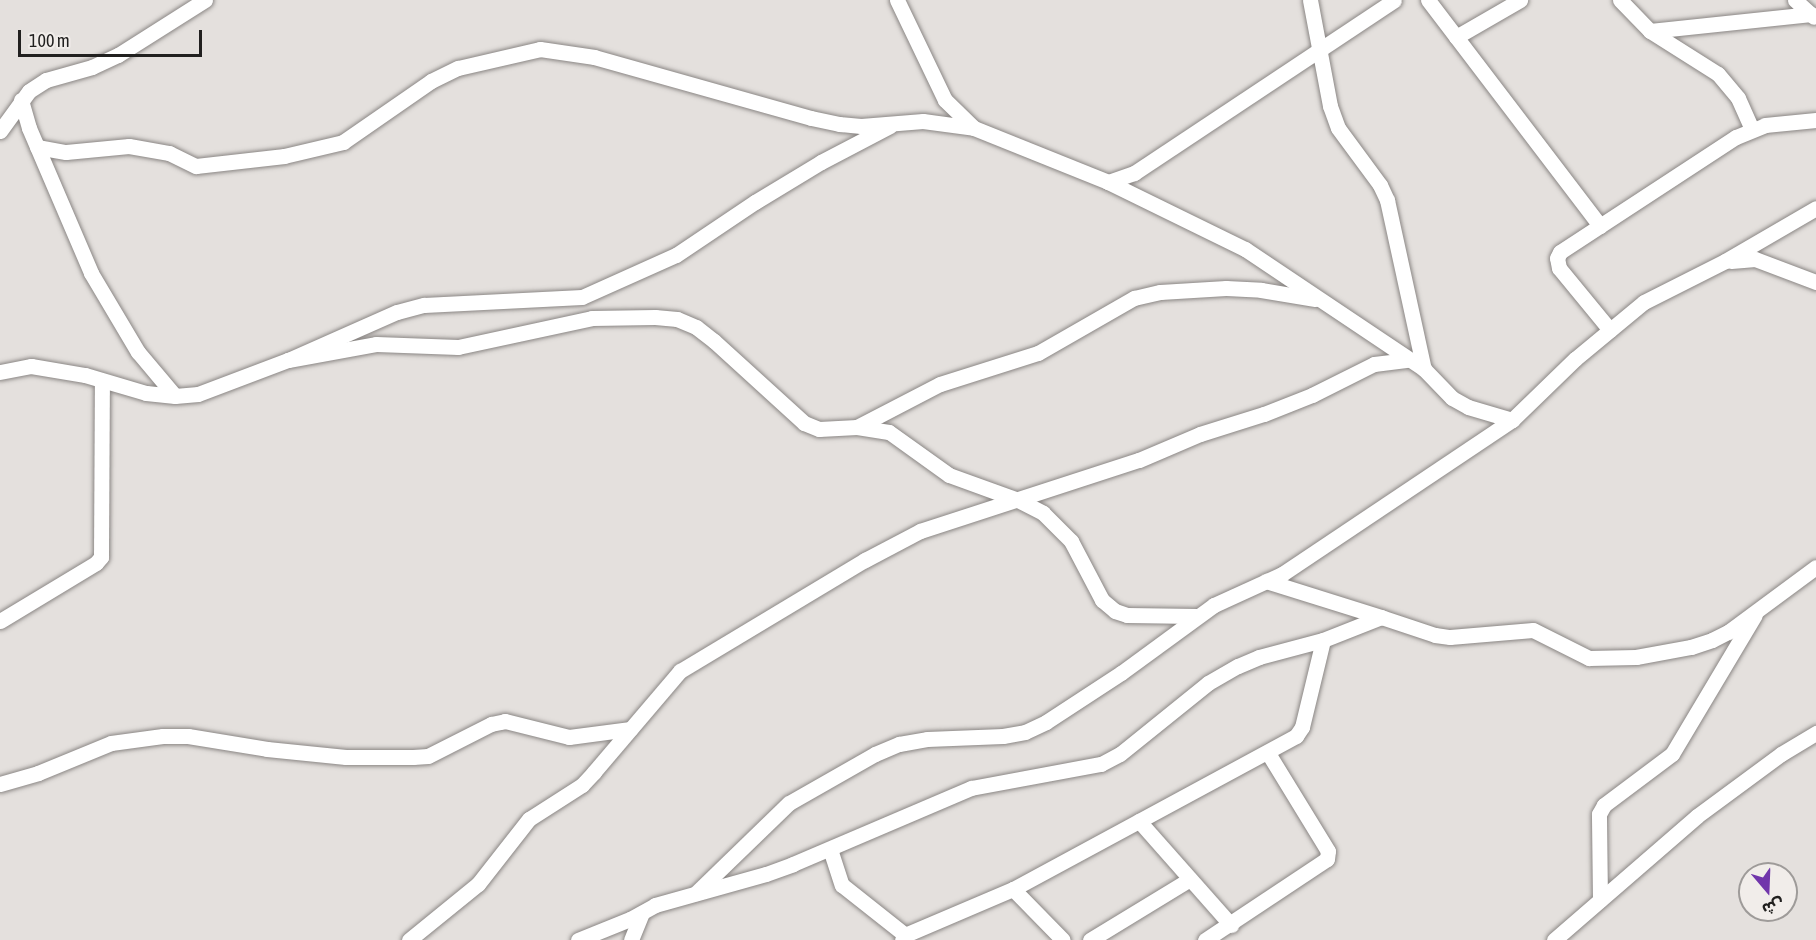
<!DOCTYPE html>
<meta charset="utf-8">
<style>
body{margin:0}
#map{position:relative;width:1816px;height:940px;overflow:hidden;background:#e4e0dd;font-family:"Asap Condensed","Noto Sans Arabic",sans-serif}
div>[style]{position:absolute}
.roads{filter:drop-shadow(0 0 2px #8a8684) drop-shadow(0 0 2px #8a8684)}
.minor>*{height:15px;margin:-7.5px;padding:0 7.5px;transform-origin:7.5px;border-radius:7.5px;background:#fff}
span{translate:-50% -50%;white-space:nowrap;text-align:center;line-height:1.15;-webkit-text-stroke:4.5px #f1edea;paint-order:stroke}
.north{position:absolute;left:1738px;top:862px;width:60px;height:60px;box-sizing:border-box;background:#f1edea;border:2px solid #9e9b99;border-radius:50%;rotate:161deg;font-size:16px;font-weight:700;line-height:24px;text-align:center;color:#21201f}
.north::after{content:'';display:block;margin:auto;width:21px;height:27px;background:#7136ab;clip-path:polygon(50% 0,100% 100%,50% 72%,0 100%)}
.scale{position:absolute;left:18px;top:30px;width:184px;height:27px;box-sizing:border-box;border:3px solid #21201f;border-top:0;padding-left:8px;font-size:18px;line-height:21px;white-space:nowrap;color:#21201f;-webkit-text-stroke:4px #f1edea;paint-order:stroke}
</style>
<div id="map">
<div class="roads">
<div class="minor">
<i style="left:897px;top:0;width:111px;rotate:64.4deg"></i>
<i style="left:945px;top:100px;width:40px;rotate:44deg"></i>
<i style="left:1310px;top:0;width:108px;rotate:79.3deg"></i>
<i style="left:1330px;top:106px;width:23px;rotate:70deg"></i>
<i style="left:1338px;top:128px;width:71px;rotate:53.6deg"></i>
<i style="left:1380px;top:185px;width:17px;rotate:65deg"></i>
<i style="left:1387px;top:200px;width:173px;rotate:77.7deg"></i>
<i style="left:1428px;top:0;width:284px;rotate:52.7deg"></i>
<i style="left:1620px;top:0;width:43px;rotate:45.9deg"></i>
<i style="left:1650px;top:31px;width:80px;rotate:32.3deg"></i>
<i style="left:1718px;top:74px;width:31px;rotate:50deg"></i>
<i style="left:1738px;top:98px;width:34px;rotate:66deg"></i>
<i style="left:1795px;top:0;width:25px;rotate:42deg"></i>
<i style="left:1650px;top:31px;width:162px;rotate:-6deg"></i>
<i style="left:1456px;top:37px;width:74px;rotate:-30deg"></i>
<i style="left:21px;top:100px;width:29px;rotate:74deg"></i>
<i style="left:29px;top:128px;width:158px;rotate:66.8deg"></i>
<i style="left:91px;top:273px;width:92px;rotate:59.3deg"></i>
<i style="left:138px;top:352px;width:57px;rotate:49.9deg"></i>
<i style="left:0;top:131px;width:49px;rotate:-54.1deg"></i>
<i style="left:29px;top:91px;width:20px;rotate:-33deg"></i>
<i style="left:46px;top:80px;width:48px;rotate:-15.8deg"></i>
<i style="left:92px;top:67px;width:29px;rotate:-25deg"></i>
<i style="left:118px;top:55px;width:103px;rotate:-32.3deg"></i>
<i style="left:37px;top:147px;width:29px;rotate:10deg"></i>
<i style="left:66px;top:152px;width:63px;rotate:-5.4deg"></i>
<i style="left:129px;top:146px;width:41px;rotate:9.9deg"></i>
<i style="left:169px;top:153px;width:30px;rotate:26deg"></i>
<i style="left:196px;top:166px;width:89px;rotate:-6.5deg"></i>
<i style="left:284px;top:156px;width:61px;rotate:-13.3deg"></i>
<i style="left:343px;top:142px;width:107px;rotate:-34.7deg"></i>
<i style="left:431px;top:81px;width:30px;rotate:-26deg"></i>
<i style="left:458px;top:68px;width:84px;rotate:-13deg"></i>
<i style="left:540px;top:49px;width:55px;rotate:8.4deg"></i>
<i style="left:594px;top:57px;width:225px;rotate:15.7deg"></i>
<i style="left:811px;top:118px;width:29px;rotate:12deg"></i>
<i style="left:839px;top:124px;width:22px;rotate:5deg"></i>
<i style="left:861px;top:126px;width:62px;rotate:-4.6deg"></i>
<i style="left:923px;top:121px;width:51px;rotate:7.8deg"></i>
<i style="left:974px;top:128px;width:144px;rotate:21.9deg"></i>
<i style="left:1108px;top:182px;width:153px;rotate:26.1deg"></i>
<i style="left:1245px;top:249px;width:216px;rotate:33.8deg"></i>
<i style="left:1424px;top:369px;width:40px;rotate:46deg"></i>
<i style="left:1452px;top:398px;width:18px;rotate:29deg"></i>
<i style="left:1468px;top:407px;width:46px;rotate:16.5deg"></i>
<i style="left:1108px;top:182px;width:28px;rotate:-19deg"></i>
<i style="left:1134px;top:173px;width:312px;rotate:-33.6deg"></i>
<i style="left:1731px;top:261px;width:24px;rotate:-5deg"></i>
<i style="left:1755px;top:259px;width:65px;rotate:20.7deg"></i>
<i style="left:1610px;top:330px;width:80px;rotate:-129.4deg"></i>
<i style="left:1559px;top:268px;width:10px;rotate:-101deg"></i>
<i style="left:1557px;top:258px;width:7px;rotate:-63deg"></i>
<i style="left:1560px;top:252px;width:210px;rotate:-33.2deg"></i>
<i style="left:1736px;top:137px;width:31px;rotate:-22deg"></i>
<i style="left:1765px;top:125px;width:51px;rotate:-5.6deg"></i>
<i style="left:288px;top:360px;width:89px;rotate:-10.3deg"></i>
<i style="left:376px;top:344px;width:82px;rotate:2.1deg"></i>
<i style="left:458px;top:347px;width:137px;rotate:-12.2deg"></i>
<i style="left:592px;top:318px;width:63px;rotate:-0.9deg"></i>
<i style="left:655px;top:317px;width:22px;rotate:5deg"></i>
<i style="left:677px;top:319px;width:21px;rotate:23deg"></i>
<i style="left:696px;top:327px;width:23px;rotate:38deg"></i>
<i style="left:714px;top:341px;width:122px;rotate:42.3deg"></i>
<i style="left:804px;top:423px;width:16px;rotate:22deg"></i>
<i style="left:819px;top:429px;width:38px;rotate:-3deg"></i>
<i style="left:857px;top:427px;width:32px;rotate:9deg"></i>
<i style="left:889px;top:432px;width:74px;rotate:35.6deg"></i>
<i style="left:949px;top:475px;width:73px;rotate:19.9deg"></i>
<i style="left:1018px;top:500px;width:28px;rotate:27deg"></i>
<i style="left:1043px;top:513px;width:40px;rotate:45deg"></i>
<i style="left:1071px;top:541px;width:67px;rotate:62.3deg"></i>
<i style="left:1102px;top:600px;width:17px;rotate:40deg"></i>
<i style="left:1115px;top:611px;width:13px;rotate:18deg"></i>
<i style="left:1127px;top:615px;width:70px;rotate:0.8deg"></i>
<i style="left:0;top:372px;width:32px;rotate:-11deg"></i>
<i style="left:31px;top:366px;width:55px;rotate:9.5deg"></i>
<i style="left:85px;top:375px;width:64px;rotate:16.4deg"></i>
<i style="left:146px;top:393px;width:29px;rotate:6deg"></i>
<i style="left:175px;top:396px;width:23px;rotate:-5deg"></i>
<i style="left:198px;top:394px;width:96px;rotate:-20.7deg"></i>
<i style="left:288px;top:360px;width:119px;rotate:-23.8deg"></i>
<i style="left:397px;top:312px;width:28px;rotate:-15deg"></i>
<i style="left:424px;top:305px;width:158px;rotate:-2.9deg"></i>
<i style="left:582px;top:297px;width:103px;rotate:-24.1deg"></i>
<i style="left:676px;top:255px;width:95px;rotate:-33.9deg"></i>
<i style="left:755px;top:202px;width:77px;rotate:-31.2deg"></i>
<i style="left:821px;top:162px;width:78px;rotate:-27.6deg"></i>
<i style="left:857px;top:427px;width:93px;rotate:-27.4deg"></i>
<i style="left:940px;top:384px;width:103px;rotate:-17.6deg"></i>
<i style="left:1038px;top:353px;width:111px;rotate:-29.8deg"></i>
<i style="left:1134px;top:298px;width:27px;rotate:-13deg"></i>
<i style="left:1160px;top:292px;width:66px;rotate:-3.5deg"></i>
<i style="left:1226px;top:288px;width:35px;rotate:3deg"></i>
<i style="left:1261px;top:290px;width:55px;rotate:9.5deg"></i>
<i style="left:1266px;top:581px;width:121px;rotate:17.4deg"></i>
<i style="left:0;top:621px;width:112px;rotate:-31.1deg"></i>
<i style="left:96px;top:563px;width:8px;rotate:-50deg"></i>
<i style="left:101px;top:557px;width:176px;rotate:-89.7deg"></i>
<i style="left:0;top:784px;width:40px;rotate:-16deg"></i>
<i style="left:38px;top:773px;width:79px;rotate:-22.3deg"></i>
<i style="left:111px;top:743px;width:52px;rotate:-7.7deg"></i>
<i style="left:163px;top:736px;width:25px"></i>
<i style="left:188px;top:736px;width:80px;rotate:9.3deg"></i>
<i style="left:267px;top:749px;width:79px;rotate:5.8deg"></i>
<i style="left:346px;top:757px;width:67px"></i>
<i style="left:413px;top:757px;width:15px;rotate:-4deg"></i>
<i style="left:428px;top:756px;width:71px;rotate:-26.9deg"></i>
<i style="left:491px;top:724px;width:14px;rotate:-12deg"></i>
<i style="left:505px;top:721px;width:66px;rotate:14deg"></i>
<i style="left:569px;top:737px;width:62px;rotate:-7.5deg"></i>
<i style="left:1139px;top:821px;width:139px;rotate:48.5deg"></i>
<i style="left:830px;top:849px;width:38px;rotate:72deg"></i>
<i style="left:842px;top:885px;width:80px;rotate:38.4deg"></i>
<i style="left:1013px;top:889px;width:71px;rotate:45.6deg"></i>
<i style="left:696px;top:893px;width:129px;rotate:-44.1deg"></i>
<i style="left:789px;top:803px;width:99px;rotate:-29.7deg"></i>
<i style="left:875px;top:754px;width:26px;rotate:-23deg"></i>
<i style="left:899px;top:744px;width:28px;rotate:-10deg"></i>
<i style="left:927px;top:739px;width:76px;rotate:-2.3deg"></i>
<i style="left:1003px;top:736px;width:22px;rotate:-10deg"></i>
<i style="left:1025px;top:732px;width:23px;rotate:-25deg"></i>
<i style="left:1046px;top:722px;width:90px;rotate:-33.2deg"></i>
<i style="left:1121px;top:673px;width:115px;rotate:-36.2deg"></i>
<i style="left:1214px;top:605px;width:75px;rotate:-24.5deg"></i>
<i style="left:1282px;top:574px;width:277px;rotate:-33.8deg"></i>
<i style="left:1512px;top:420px;width:88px;rotate:-44.1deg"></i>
<i style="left:1575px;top:359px;width:89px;rotate:-39.6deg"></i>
<i style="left:1644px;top:302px;width:91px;rotate:-26.8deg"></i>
<i style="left:1725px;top:261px;width:105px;rotate:-30.2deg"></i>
<i style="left:1600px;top:900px;width:86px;rotate:-90.7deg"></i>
<i style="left:1599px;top:814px;width:10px;rotate:-61deg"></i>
<i style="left:1604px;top:805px;width:85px;rotate:-36.9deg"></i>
<i style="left:1672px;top:754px;width:162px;rotate:-59.2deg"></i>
<i style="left:409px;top:940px;width:89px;rotate:-39.1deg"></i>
<i style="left:478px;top:884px;width:83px;rotate:-51.9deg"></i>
<i style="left:529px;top:819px;width:63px;rotate:-32.7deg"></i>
<i style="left:582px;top:785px;width:18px;rotate:-47deg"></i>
<i style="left:594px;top:772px;width:133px;rotate:-49.6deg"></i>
<i style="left:680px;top:671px;width:216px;rotate:-31deg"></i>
<i style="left:865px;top:560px;width:62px;rotate:-27.8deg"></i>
<i style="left:920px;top:531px;width:230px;rotate:-18deg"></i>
<i style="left:1139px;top:460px;width:66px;rotate:-23.1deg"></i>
<i style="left:1200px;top:434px;width:67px;rotate:-17.4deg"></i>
<i style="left:1264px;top:414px;width:52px;rotate:-21.6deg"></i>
<i style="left:1312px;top:395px;width:69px;rotate:-26.6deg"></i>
<i style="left:1374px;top:364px;width:34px;rotate:-7deg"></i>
<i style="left:578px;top:940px;width:56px;rotate:-22deg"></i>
<i style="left:630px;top:919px;width:29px;rotate:-29deg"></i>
<i style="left:655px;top:905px;width:115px;rotate:-15.6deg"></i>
<i style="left:766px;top:874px;width:29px;rotate:-20deg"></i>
<i style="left:793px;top:864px;width:194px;rotate:-23.1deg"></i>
<i style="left:971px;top:788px;width:132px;rotate:-10.5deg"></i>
<i style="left:1101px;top:764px;width:21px;rotate:-28deg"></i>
<i style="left:1120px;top:754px;width:113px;rotate:-38.9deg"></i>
<i style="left:1208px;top:683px;width:34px;rotate:-30deg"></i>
<i style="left:1238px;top:666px;width:23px;rotate:-23deg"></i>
<i style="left:1259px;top:657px;width:66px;rotate:-14.9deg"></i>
<i style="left:1323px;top:640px;width:62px;rotate:-21.6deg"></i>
<i style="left:1381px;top:617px;width:57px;rotate:18.4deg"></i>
<i style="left:1435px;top:635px;width:15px;rotate:8deg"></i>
<i style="left:1450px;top:637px;width:83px;rotate:-4.8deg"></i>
<i style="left:1533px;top:630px;width:63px;rotate:26.6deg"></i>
<i style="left:1589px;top:658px;width:47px;rotate:-1.2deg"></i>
<i style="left:1636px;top:657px;width:56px;rotate:-10.3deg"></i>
<i style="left:1691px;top:647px;width:22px;rotate:-18deg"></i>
<i style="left:1712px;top:640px;width:18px;rotate:-27deg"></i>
<i style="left:1728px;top:632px;width:109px;rotate:-36.5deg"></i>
<i style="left:631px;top:940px;width:29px;rotate:-68deg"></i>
<i style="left:902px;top:940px;width:6px;rotate:-59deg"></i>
<i style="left:905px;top:935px;width:117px;rotate:-23.1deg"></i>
<i style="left:1013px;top:889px;width:322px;rotate:-28.4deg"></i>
<i style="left:1296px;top:736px;width:11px;rotate:-56deg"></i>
<i style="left:1302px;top:727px;width:89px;rotate:-76.4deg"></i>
<i style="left:1090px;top:940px;width:117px;rotate:-31.4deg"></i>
<i style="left:1205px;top:940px;width:146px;rotate:-33.6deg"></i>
<i style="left:1327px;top:859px;width:8px;rotate:-83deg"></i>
<i style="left:1328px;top:851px;width:115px;rotate:-121.5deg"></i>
<i style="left:1554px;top:940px;width:189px;rotate:-40.9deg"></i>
<i style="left:1697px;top:816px;width:104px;rotate:-36.4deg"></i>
<i style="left:1781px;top:754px;width:41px;rotate:-31deg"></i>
</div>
</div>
<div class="north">ش</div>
<div class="scale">100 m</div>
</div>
